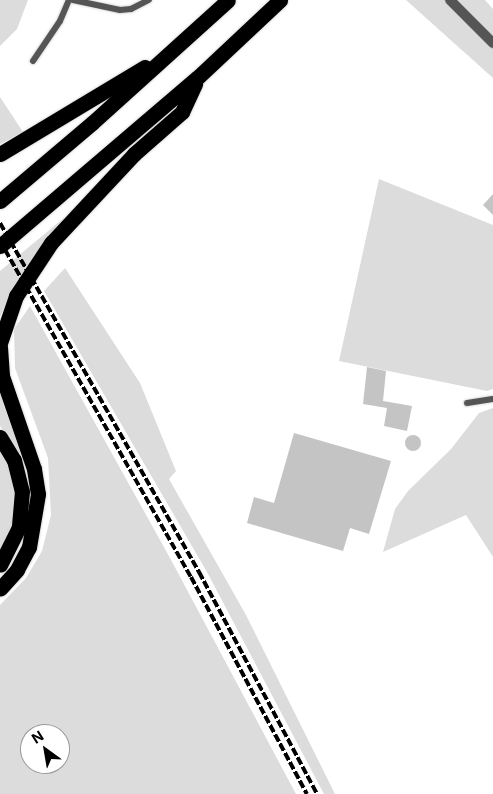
<!DOCTYPE html>
<style>
body{margin:0}
#map{position:relative;width:493px;height:794px;overflow:hidden;background:#fff;font-family:Inter,sans-serif}
div>[style]{position:absolute}
.green>*{inset:0;background:#dcdcdc}
.building>*{inset:0;background:#c4c4c4}
.round{border-radius:50%}
.roads{filter:drop-shadow(0 0 1px #dbdbdb) drop-shadow(0 0 1px #dbdbdb)}
.service>*{height:6px;margin:-3px;padding:0 3px;transform-origin:3px;border-radius:3px;background:#555}
.minor>*{height:10px;margin:-5px;padding:0 5px;transform-origin:5px;border-radius:5px;background:#555}
.motorway>*{height:15px;margin:-7.5px;padding:0 7.5px;transform-origin:7.5px;border-radius:7.5px;background:#000}
.rail>*{height:4px;margin-top:-2px;transform-origin:0;background:repeating-linear-gradient(90deg,#000 0 8px,transparent 0 10.5px)}
span{translate:-50% -50%;white-space:nowrap;text-align:center;line-height:1.15;-webkit-text-stroke:4px #fff;paint-order:stroke}
.north{position:absolute;left:20px;top:724px;width:50px;height:50px;box-sizing:border-box;background:#fff;border:1px solid #999;border-radius:50%;rotate:328deg;font-size:14px;font-weight:700;line-height:20px;text-align:center;color:#000}
.north::after{content:'';display:block;margin:auto;width:18px;height:22px;background:#000;clip-path:polygon(50% 0,100% 100%,50% 72%,0 100%)}
</style>
<div id="map">
<div class="green">
<i style="clip-path:polygon(0 0,28px 0,17px 29px,0 46px)"></i>
<i style="clip-path:polygon(406px 0,485px 0,493px 9px,493px 78px)"></i>
<i style="clip-path:polygon(0 97px,23px 132px,0 144px)"></i>
<i style="clip-path:polygon(379px 179px,493px 225px,493px 389px,487px 391px,339px 361px)"></i>
<i style="clip-path:polygon(65px 217px,14px 286px,0 317px,0 271px)"></i>
<i style="clip-path:polygon(65px 268px,140px 383px,176px 471px,169px 479px,246px 615px,335px 794px,324px 794px,207px 572px,44px 291px)"></i>
<i style="clip-path:polygon(evenodd,30px 306px,170px 558px,296px 794px,0 794px,0 605px,26px 578px,42px 551px,51px 515px,48px 458px,15px 368px,14px 329px,30px 306px,30px 734px,60px 734px,60px 764px,30px 764px,30px 734px)"></i>
<i style="clip-path:polygon(0 394px,21px 453px,19px 454px,0 426px)"></i>
<i style="clip-path:polygon(493px 408px,493px 557px,466px 515px,383px 552px,395px 509px,408px 491px,451px 449px,479px 413px)"></i>
<i style="clip-path:polygon(0 449px,12px 474px,16px 499px,14px 520px,0 554px)"></i>
</div>
<div class="building">
<i style="clip-path:polygon(493px 194px,493px 215px,483px 205px)"></i>
<i style="clip-path:polygon(367px 367px,386px 371px,383px 401px,412px 406px,407px 431px,384px 426px,387px 408px,363px 404px)"></i>
<i style="clip-path:polygon(294px 433px,391px 461px,369px 534px,350px 528px,343px 551px,247px 523px,254px 497px,274px 503px)"></i>
<i class="round" style="left:405px;top:435px;width:16px;height:16px"></i>
</div>
<div class="roads">
<div class="service">
<i style="left:73px;top:0;width:48px;rotate:12deg"></i>
<i style="left:120px;top:10px;width:11px;rotate:-5deg"></i>
<i style="left:131px;top:9px;width:20px;rotate:-27deg"></i>
<i style="left:33px;top:61px;width:48px;rotate:-56deg"></i>
<i style="left:60px;top:21px;width:23px;rotate:-67deg"></i>
<i style="left:467px;top:403px;width:26px;rotate:-9deg"></i>
</div>
<div class="minor">
<i style="left:450px;top:0;width:61px;rotate:45deg"></i>
</div>
<div class="motorway">
<i style="left:0;top:154px;width:169px;rotate:-31deg"></i>
<i style="left:0;top:201px;width:121px;rotate:-40.3deg"></i>
<i style="left:92px;top:123px;width:183px;rotate:-42.1deg"></i>
<i style="left:0;top:246px;width:259px;rotate:-40.5deg"></i>
<i style="left:197px;top:78px;width:114px;rotate:-43.2deg"></i>
<i style="left:0;top:343px;width:50px;rotate:-71.2deg"></i>
<i style="left:16px;top:296px;width:64px;rotate:-56.6deg"></i>
<i style="left:51px;top:243px;width:122px;rotate:-47deg"></i>
<i style="left:134px;top:154px;width:64px;rotate:-41.2deg"></i>
<i style="left:182px;top:112px;width:31px;rotate:-65deg"></i>
<i style="left:0;top:347px;width:29px;rotate:86deg"></i>
<i style="left:2px;top:376px;width:98px;rotate:71deg"></i>
<i style="left:34px;top:469px;width:25px;rotate:81deg"></i>
<i style="left:38px;top:494px;width:54px;rotate:99.6deg"></i>
<i style="left:29px;top:547px;width:26px;rotate:118deg"></i>
<i style="left:17px;top:570px;width:25px;rotate:132deg"></i>
<i style="left:0;top:437px;width:27px;rotate:59deg"></i>
<i style="left:14px;top:460px;width:32px;rotate:76deg"></i>
<i style="left:22px;top:491px;width:36px;rotate:95deg"></i>
<i style="left:19px;top:527px;width:42px;rotate:116.6deg"></i>
</div>
</div>
<div class="rail">
<i style="left:0;top:223px;width:402px;rotate:60.3deg"></i>
<i style="left:199px;top:572px;width:251px;rotate:62deg"></i>
<i style="left:0;top:241px;width:386px;rotate:60.4deg"></i>
<i style="left:191px;top:577px;width:246px;rotate:61.9deg"></i>
</div>
<div class="north">N</div>
</div>
